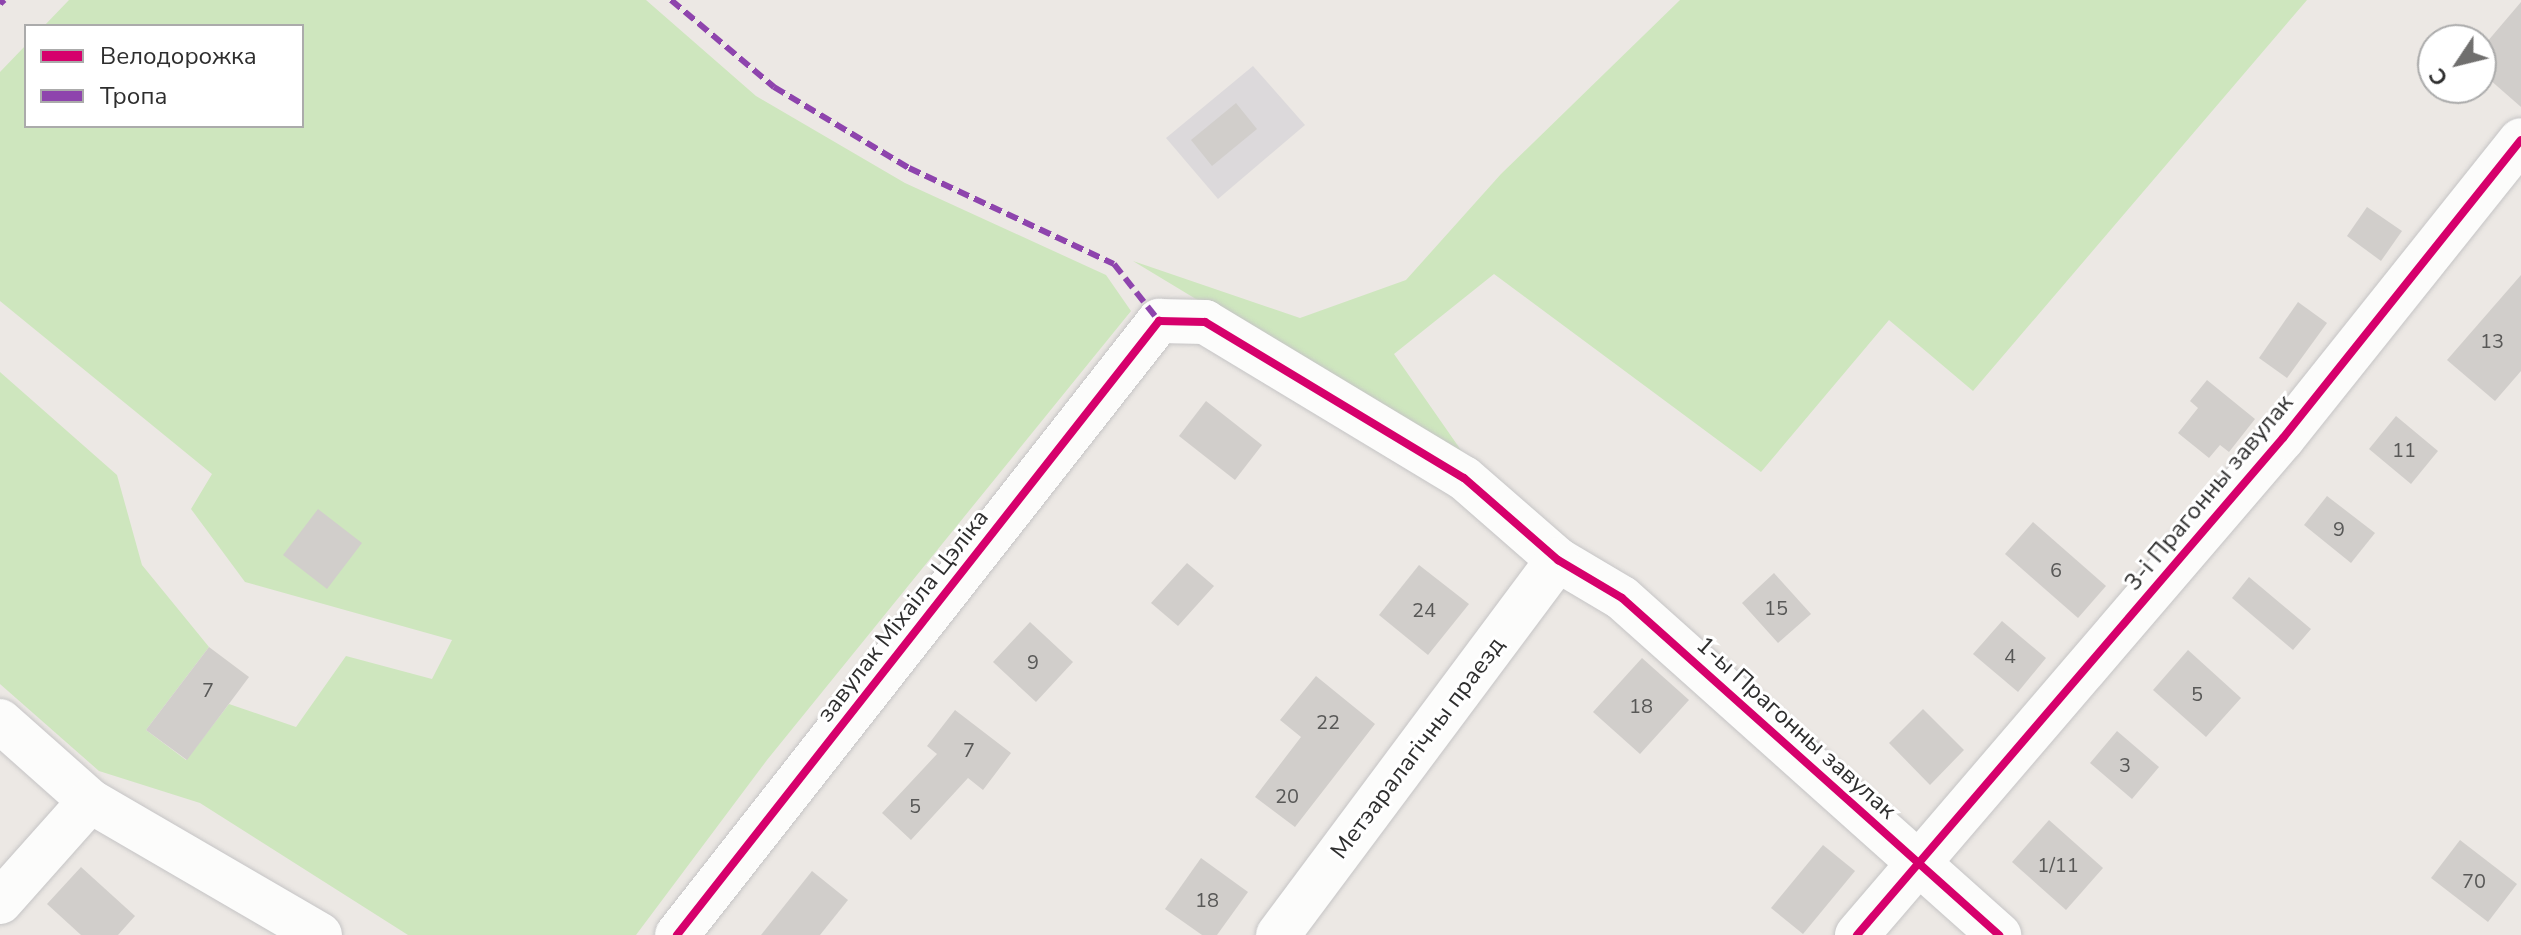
<!DOCTYPE html>
<meta charset="utf-8">
<style>
body{margin:0}
#map{position:relative;width:2521px;height:935px;overflow:hidden;background:#ece8e4;font-family:"Nunito Sans",sans-serif}
div>[style]{position:absolute}
.industrial>*{inset:0;background:#dcd9db}
.green>*{inset:0;background:#cee6be}
.building>*{inset:0;background:#d1cecb}
.roads{filter:drop-shadow(0 0 2px #c5c4c5) drop-shadow(0 0 2px #c5c4c5)}
.minor>*{height:44px;margin:-22px;padding:0 22px;transform-origin:22px;border-radius:22px;background:#fcfcfb}
.quiet>*{height:6px;margin-top:-3px;transform-origin:0;background:repeating-linear-gradient(90deg,#8e44ad 0 12px,transparent 0 18px)}
.cycleway>*{height:8px;margin:-4px;padding:0 4px;transform-origin:4px;border-radius:4px;background:#d6006c}
span{translate:-50% -50%;white-space:nowrap;text-align:center;line-height:1.15;-webkit-text-stroke:6px #fff;paint-order:stroke}
.number-label{font-size:20px;color:#585857}
.number-label span{-webkit-text-stroke-width:0}
.street-label{font-size:24px;color:#2e2e2e}
.legend{position:absolute;left:24px;top:24px;width:280px;height:104px;box-sizing:border-box;background:#fff;border:2px solid #ababab;margin:0;padding:10px 14px;list-style:none;font-size:24px;color:#2e2e2e}
.legend li{display:flex;align-items:center;gap:16px;height:40px}
.legend b{width:40px;border:2px solid #ababab}
.north{position:absolute;left:2417px;top:24px;width:80px;height:80px;box-sizing:border-box;background:#fff;border:2px solid #ababab;border-radius:50%;rotate:235deg;font-size:22px;font-weight:700;line-height:32px;text-align:center;color:#2e2e2e}
.north::after{content:'';display:block;margin:auto;width:28px;height:36px;background:#706f6e;clip-path:polygon(50% 0,100% 100%,50% 72%,0 100%)}
</style>
<div id="map">
<div class="industrial">
<i style="clip-path:polygon(1253px 66px,1305px 125px,1218px 199px,1166px 138px)"></i>
</div>
<div class="green">
<i style="clip-path:polygon(69px 0,646px 0,756px 96px,905px 183px,1106px 275px,1131px 311px,767px 760px,636px 935px,408px 935px,200px 803px,99px 771px,0 684px,0 372px,117px 475px,142px 565px,209px 647px,146px 730px,186px 760px,229px 704px,296px 727px,346px 656px,432px 679px,452px 640px,245px 582px,191px 509px,212px 474px,0 301px,0 72px,26px 45px,26px 126px,302px 126px,302px 26px,44px 26px)"></i>
<i style="clip-path:polygon(1680px 0,2307px 0,1973px 391px,1889px 320px,1761px 472px,1494px 274px,1394px 354px,1472px 466px,1133px 261px,1300px 318px,1406px 280px,1501px 174px)"></i>
</div>
<div class="building">
<i style="clip-path:polygon(2521px 2px,2521px 107px,2481px 72px,2481px 49px)"></i>
<i style="clip-path:polygon(1236px 103px,1257px 129px,1212px 166px,1191px 140px)"></i>
<i style="clip-path:polygon(2367px 207px,2402px 231px,2381px 261px,2347px 236px)"></i>
<i style="clip-path:polygon(2521px 275px,2521px 371px,2495px 401px,2447px 360px)"></i>
<i style="clip-path:polygon(2298px 302px,2327px 323px,2287px 378px,2259px 358px)"></i>
<i style="clip-path:polygon(2207px 380px,2255px 419px,2229px 452px,2220px 445px,2209px 458px,2178px 433px,2198px 408px,2190px 401px)"></i>
<i style="clip-path:polygon(1206px 401px,1262px 445px,1235px 480px,1179px 436px)"></i>
<i style="clip-path:polygon(2396px 416px,2438px 451px,2411px 484px,2369px 449px)"></i>
<i style="clip-path:polygon(2327px 496px,2375px 533px,2351px 563px,2304px 525px)"></i>
<i style="clip-path:polygon(318px 509px,362px 543px,327px 589px,283px 555px)"></i>
<i style="clip-path:polygon(2033px 522px,2106px 586px,2078px 618px,2005px 554px)"></i>
<i style="clip-path:polygon(1187px 563px,1214px 586px,1178px 626px,1151px 603px)"></i>
<i style="clip-path:polygon(1419px 565px,1469px 604px,1428px 655px,1379px 615px)"></i>
<i style="clip-path:polygon(1774px 573px,1811px 614px,1778px 643px,1742px 603px)"></i>
<i style="clip-path:polygon(2249px 577px,2311px 629px,2293px 650px,2232px 598px)"></i>
<i style="clip-path:polygon(2002px 621px,2046px 658px,2018px 692px,1973px 654px)"></i>
<i style="clip-path:polygon(1030px 622px,1073px 662px,1036px 702px,993px 662px)"></i>
<i style="clip-path:polygon(209px 647px,249px 677px,187px 760px,146px 730px)"></i>
<i style="clip-path:polygon(2188px 650px,2241px 698px,2206px 737px,2153px 690px)"></i>
<i style="clip-path:polygon(1642px 658px,1689px 700px,1640px 754px,1593px 712px)"></i>
<i style="clip-path:polygon(1316px 676px,1375px 724px,1295px 827px,1255px 797px,1301px 737px,1280px 720px)"></i>
<i style="clip-path:polygon(1923px 709px,1964px 750px,1930px 785px,1889px 743px)"></i>
<i style="clip-path:polygon(955px 710px,1011px 753px,983px 790px,968px 778px,911px 840px,882px 813px,937px 754px,927px 746px)"></i>
<i style="clip-path:polygon(2117px 731px,2159px 767px,2132px 799px,2090px 763px)"></i>
<i style="clip-path:polygon(2049px 820px,2103px 868px,2066px 910px,2012px 862px)"></i>
<i style="clip-path:polygon(2460px 840px,2517px 884px,2488px 922px,2431px 878px)"></i>
<i style="clip-path:polygon(1823px 845px,1855px 871px,1803px 934px,1771px 908px)"></i>
<i style="clip-path:polygon(1201px 858px,1248px 892px,1217px 935px,1202px 935px,1165px 909px)"></i>
<i style="clip-path:polygon(81px 867px,135px 916px,118px 935px,81px 935px,47px 904px)"></i>
<i style="clip-path:polygon(812px 871px,848px 900px,820px 935px,761px 935px)"></i>
</div>
<div class="roads">
<div class="minor">
<i style="left:0;top:721px;width:120px;rotate:41.6deg"></i>
<i style="left:90px;top:801px;width:266px;rotate:30.2deg"></i>
<i style="left:0;top:902px;width:135px;rotate:-48.3deg"></i>
<i style="left:677px;top:935px;width:781px;rotate:-51.87deg"></i>
<i style="left:1159px;top:321px;width:46px;rotate:1.2deg"></i>
<i style="left:1205px;top:322px;width:302px;rotate:31.1deg"></i>
<i style="left:1464px;top:478px;width:125px;rotate:41.1deg"></i>
<i style="left:1558px;top:560px;width:74px;rotate:30.7deg"></i>
<i style="left:1622px;top:598px;width:506px;rotate:41.79deg"></i>
<i style="left:1278px;top:935px;width:468px;rotate:-53.3deg"></i>
<i style="left:1857px;top:935px;width:655px;rotate:-49.4deg"></i>
<i style="left:2283px;top:438px;width:381px;rotate:-51.4deg"></i>
</div>
</div>
<div class="quiet">
<i style="left:671px;top:0;width:135px;rotate:40.2deg"></i>
<i style="left:774px;top:87px;width:157px;rotate:31deg"></i>
<i style="left:909px;top:168px;width:226px;rotate:25.1deg"></i>
<i style="left:1114px;top:264px;width:73px;rotate:51.7deg"></i>
<i style="left:0;top:4px;width:6px;rotate:-45deg"></i>
</div>
<div class="cycleway">
<i style="left:677px;top:935px;width:781px;rotate:-51.87deg"></i>
<i style="left:1159px;top:321px;width:46px;rotate:1.2deg"></i>
<i style="left:1205px;top:322px;width:302px;rotate:31.1deg"></i>
<i style="left:1464px;top:478px;width:125px;rotate:41.1deg"></i>
<i style="left:1558px;top:560px;width:74px;rotate:30.7deg"></i>
<i style="left:1622px;top:598px;width:506px;rotate:41.79deg"></i>
<i style="left:1857px;top:935px;width:655px;rotate:-49.4deg"></i>
<i style="left:2283px;top:438px;width:381px;rotate:-51.4deg"></i>
</div>
<div class="number-label">
<span style="left:2492px;top:341px">13</span>
<span style="left:2404px;top:450px">11</span>
<span style="left:2339px;top:529px">9</span>
<span style="left:2056px;top:570px">6</span>
<span style="left:1776px;top:608px">15</span>
<span style="left:1424px;top:610px">24</span>
<span style="left:2010px;top:656px">4</span>
<span style="left:1033px;top:662px">9</span>
<span style="left:208px;top:690px">7</span>
<span style="left:2197px;top:694px">5</span>
<span style="left:1641px;top:706px">18</span>
<span style="left:1328px;top:722px">22</span>
<span style="left:969px;top:750px">7</span>
<span style="left:2125px;top:765px">3</span>
<span style="left:1287px;top:796px">20</span>
<span style="left:915px;top:806px">5</span>
<span style="left:2058px;top:865px">1/11</span>
<span style="left:2474px;top:881px">70</span>
<span style="left:1207px;top:900px">18</span>
</div>
<div class="street-label">
<span style="left:2209px;top:493px;rotate:-50deg">3-і Прагонны завулак</span>
<span style="left:903px;top:616px;rotate:-52deg">завулак Міхаіла Цэліка</span>
<span style="left:1796px;top:728px;rotate:42deg">1-ы Прагонны завулак</span>
<span style="left:1418px;top:748px;rotate:-53deg">Метэаралагічны праезд</span>
</div>
<ul class="legend">
<li><b style="height:10px;background:#d6006c"></b>Велодорожка</li>
<li><b style="height:10px;background:#8e44ad"></b>Тропа</li>
</ul>
<div class="north">С</div>
</div>
